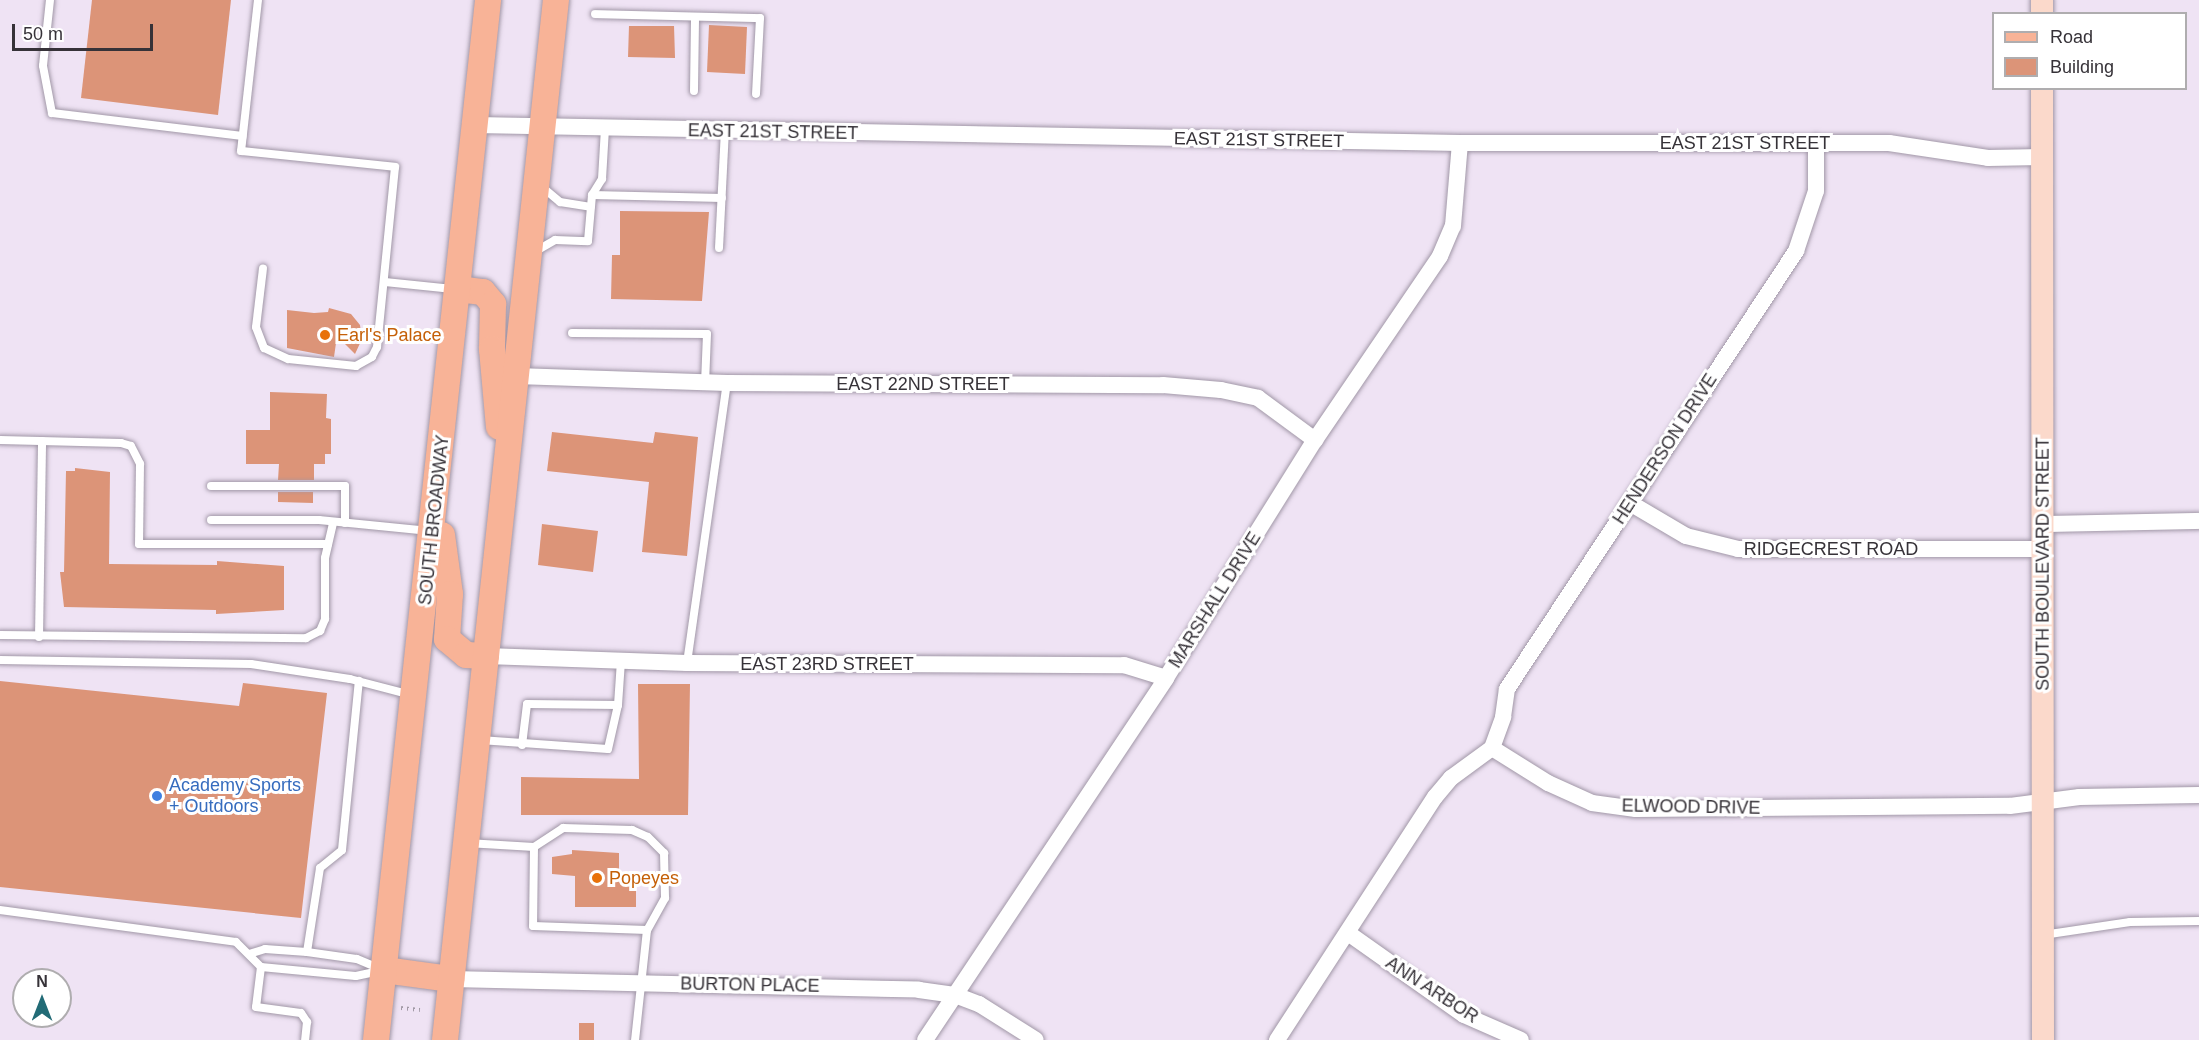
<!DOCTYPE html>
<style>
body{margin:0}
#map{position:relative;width:2199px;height:1040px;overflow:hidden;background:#efe3f4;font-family:Arial,sans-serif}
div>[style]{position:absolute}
.building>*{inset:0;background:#dc9478}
.path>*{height:4px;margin-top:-2px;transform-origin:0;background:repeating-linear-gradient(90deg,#a29aa6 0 1.5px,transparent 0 6px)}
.roads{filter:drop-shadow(0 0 2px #a197a7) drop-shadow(0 0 2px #a197a7)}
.lane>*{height:8px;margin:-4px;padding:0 4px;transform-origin:4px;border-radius:4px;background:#fff}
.street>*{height:16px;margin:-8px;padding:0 8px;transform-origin:8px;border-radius:8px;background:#fff}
.secondary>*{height:22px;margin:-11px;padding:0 11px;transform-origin:11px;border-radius:11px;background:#fbd9cb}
.primary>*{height:26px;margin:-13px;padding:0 13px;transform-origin:13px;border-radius:13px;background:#f8b397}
.dots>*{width:16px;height:16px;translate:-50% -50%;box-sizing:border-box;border:3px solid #fff;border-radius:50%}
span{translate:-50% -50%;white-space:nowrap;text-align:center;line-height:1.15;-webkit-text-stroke:6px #fff;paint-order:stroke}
.street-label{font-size:18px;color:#363238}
.food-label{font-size:18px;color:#c56008}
.left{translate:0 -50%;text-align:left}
.shop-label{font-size:18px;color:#366cbe}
.legend{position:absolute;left:1992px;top:12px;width:195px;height:78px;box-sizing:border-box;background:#fff;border:2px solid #afadaf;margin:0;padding:8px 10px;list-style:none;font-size:18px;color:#363238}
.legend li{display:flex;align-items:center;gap:12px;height:30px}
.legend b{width:30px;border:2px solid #afadaf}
.north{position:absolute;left:12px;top:968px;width:60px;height:60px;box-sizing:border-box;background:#fff;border:2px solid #afadaf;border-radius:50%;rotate:0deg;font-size:16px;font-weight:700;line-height:24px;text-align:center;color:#363238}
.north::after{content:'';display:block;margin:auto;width:21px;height:27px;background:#226b76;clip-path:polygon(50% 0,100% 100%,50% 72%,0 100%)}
.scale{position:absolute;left:12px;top:24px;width:141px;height:27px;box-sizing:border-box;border:3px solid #363238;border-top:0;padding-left:8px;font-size:18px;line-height:21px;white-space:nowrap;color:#363238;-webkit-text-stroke:4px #fff;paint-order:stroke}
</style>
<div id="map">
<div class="building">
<i style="clip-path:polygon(92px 0,231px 0,218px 115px,81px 98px)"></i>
<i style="clip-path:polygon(709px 25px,747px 27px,745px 74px,707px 72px)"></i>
<i style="clip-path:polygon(629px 26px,674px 26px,675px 58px,628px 57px)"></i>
<i style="clip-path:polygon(620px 211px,709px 212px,702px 301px,611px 299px,612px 255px,620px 255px)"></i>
<i style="clip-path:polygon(329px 308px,351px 314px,360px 325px,362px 339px,355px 354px,337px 336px,334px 357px,287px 348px,287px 310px,314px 313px,328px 312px)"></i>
<i style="clip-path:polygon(270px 392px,327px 394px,326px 418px,331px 419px,331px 454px,325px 454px,325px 464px,314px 464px,314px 480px,278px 480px,279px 464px,246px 464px,246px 430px,270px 430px)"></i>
<i style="clip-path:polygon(552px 432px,653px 443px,655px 432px,698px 437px,687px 556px,642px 552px,649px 482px,547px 471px)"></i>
<i style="clip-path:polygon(75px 468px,110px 472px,109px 564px,217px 565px,217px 561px,284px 566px,284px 610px,216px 614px,216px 610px,64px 607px,60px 572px,64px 572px,66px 471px,75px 471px)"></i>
<i style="clip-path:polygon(278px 492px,313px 492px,313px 503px,278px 502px)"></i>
<i style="clip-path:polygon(542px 524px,598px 531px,593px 572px,538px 565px)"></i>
<i style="clip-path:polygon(0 681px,239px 706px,243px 683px,327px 693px,301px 918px,0 887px)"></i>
<i style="clip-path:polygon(638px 684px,690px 684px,688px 815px,521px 815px,521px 777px,639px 779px)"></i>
<i style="clip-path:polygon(572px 850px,619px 853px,619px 880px,636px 880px,636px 907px,575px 907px,575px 876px,552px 874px,552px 857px,572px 854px)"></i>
<i style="clip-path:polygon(579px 1023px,594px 1023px,594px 1040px,579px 1040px)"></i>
</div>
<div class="path">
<i style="left:401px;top:1008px;width:19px;rotate:6deg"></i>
</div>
<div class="roads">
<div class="lane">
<i style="left:50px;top:0;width:66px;rotate:96.1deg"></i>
<i style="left:43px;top:66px;width:48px;rotate:79.2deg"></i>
<i style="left:52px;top:113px;width:192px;rotate:6.9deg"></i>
<i style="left:258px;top:0;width:152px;rotate:96.4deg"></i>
<i style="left:241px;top:151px;width:155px;rotate:5.9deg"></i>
<i style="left:395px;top:167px;width:181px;rotate:95.7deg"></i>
<i style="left:377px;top:347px;width:11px;rotate:117deg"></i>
<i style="left:372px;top:357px;width:18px;rotate:151deg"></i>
<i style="left:356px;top:366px;width:68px;rotate:-174.1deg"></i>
<i style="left:288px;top:359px;width:26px;rotate:-155deg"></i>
<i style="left:264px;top:348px;width:22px;rotate:-111deg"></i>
<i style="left:256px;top:327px;width:59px;rotate:-83.2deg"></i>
<i style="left:595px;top:14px;width:165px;rotate:1.4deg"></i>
<i style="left:760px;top:18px;width:76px;rotate:93deg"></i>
<i style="left:694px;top:91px;width:74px;rotate:-89.2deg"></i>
<i style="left:541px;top:186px;width:25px;rotate:40deg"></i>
<i style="left:560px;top:202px;width:31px;rotate:9deg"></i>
<i style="left:592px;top:195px;width:130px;rotate:1.3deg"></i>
<i style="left:719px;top:248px;width:117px;rotate:-87.1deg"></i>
<i style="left:536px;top:251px;width:22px;rotate:-30deg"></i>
<i style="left:555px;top:240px;width:33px;rotate:2deg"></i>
<i style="left:588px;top:241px;width:46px;rotate:-85deg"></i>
<i style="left:592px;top:195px;width:19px;rotate:-58deg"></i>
<i style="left:602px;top:179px;width:50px;rotate:-86.6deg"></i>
<i style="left:385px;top:282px;width:68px;rotate:5.9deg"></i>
<i style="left:572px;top:333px;width:135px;rotate:0.4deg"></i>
<i style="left:707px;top:334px;width:49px;rotate:92.3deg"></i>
<i style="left:0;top:440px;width:121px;rotate:1.4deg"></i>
<i style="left:121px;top:443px;width:10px;rotate:17deg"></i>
<i style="left:131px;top:446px;width:20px;rotate:63deg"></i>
<i style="left:140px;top:464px;width:80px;rotate:90.7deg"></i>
<i style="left:139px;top:544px;width:189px"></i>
<i style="left:211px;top:486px;width:134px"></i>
<i style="left:345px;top:486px;width:37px;rotate:90deg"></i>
<i style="left:211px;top:520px;width:108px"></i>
<i style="left:319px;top:520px;width:111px;rotate:5.7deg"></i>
<i style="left:0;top:635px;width:306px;rotate:0.6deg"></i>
<i style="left:306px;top:638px;width:16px;rotate:-27deg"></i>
<i style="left:320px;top:631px;width:13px;rotate:-67deg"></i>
<i style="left:325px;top:619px;width:61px;rotate:-90deg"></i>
<i style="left:325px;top:558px;width:37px;rotate:-77deg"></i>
<i style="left:39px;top:637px;width:196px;rotate:-89.1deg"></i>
<i style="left:0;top:660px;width:251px;rotate:0.9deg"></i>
<i style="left:251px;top:664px;width:100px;rotate:8.6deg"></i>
<i style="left:350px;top:679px;width:63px;rotate:14.7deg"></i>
<i style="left:687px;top:663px;width:283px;rotate:-81.9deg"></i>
<i style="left:480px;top:740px;width:128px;rotate:4deg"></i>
<i style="left:608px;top:749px;width:45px;rotate:-77.2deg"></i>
<i style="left:618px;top:705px;width:44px;rotate:-86.1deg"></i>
<i style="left:522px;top:745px;width:41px;rotate:-83deg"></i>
<i style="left:527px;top:704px;width:91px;rotate:0.6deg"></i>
<i style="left:467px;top:843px;width:67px;rotate:3.4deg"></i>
<i style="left:534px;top:847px;width:79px;rotate:90.7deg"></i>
<i style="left:533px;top:926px;width:114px;rotate:2deg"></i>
<i style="left:647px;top:930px;width:111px;rotate:96.2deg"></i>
<i style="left:534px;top:847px;width:35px;rotate:-33deg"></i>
<i style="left:563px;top:828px;width:69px;rotate:1.7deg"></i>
<i style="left:632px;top:830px;width:17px;rotate:24deg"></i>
<i style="left:648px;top:837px;width:23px;rotate:45deg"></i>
<i style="left:664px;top:853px;width:45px;rotate:88.7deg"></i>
<i style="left:665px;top:898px;width:37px;rotate:119deg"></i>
<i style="left:0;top:910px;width:238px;rotate:7.7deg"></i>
<i style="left:236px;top:942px;width:35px;rotate:45deg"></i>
<i style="left:261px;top:967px;width:95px;rotate:5.4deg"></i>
<i style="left:356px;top:976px;width:24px;rotate:-12deg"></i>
<i style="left:2043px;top:935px;width:88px;rotate:-8.5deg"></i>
<i style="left:2130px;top:922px;width:69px;rotate:-0.8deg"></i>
<i style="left:307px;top:952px;width:85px;rotate:-81.2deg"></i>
<i style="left:320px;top:868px;width:28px;rotate:-39deg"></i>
<i style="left:342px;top:850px;width:170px;rotate:-84.3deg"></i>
<i style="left:249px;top:954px;width:17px;rotate:-17deg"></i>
<i style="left:265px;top:949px;width:42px;rotate:4.1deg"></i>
<i style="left:307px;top:952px;width:50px;rotate:8deg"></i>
<i style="left:357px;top:959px;width:25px;rotate:23deg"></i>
<i style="left:261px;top:967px;width:40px;rotate:97.1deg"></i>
<i style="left:256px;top:1007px;width:45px;rotate:7.6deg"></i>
<i style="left:301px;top:1013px;width:11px;rotate:56deg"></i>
<i style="left:307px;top:1022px;width:18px;rotate:96deg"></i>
</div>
<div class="street">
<i style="left:475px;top:125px;width:985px;rotate:1.05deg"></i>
<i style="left:1460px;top:143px;width:429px"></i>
<i style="left:1889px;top:143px;width:100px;rotate:8.6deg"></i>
<i style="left:1988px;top:158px;width:54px;rotate:-1.1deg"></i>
<i style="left:516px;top:376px;width:211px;rotate:1.9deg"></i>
<i style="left:727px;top:383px;width:436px;rotate:0.3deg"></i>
<i style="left:1163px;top:385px;width:58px;rotate:4.9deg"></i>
<i style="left:1221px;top:390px;width:38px;rotate:12deg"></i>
<i style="left:1258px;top:398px;width:71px;rotate:36.4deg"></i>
<i style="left:1630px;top:503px;width:65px;rotate:30.5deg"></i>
<i style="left:1686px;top:536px;width:54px;rotate:14deg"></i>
<i style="left:1738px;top:549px;width:305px"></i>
<i style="left:2043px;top:524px;width:156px;rotate:-1.1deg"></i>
<i style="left:486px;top:656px;width:201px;rotate:2deg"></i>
<i style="left:687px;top:663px;width:437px;rotate:0.3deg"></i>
<i style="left:1124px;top:665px;width:44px;rotate:17.2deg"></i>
<i style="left:1492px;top:748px;width:66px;rotate:32deg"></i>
<i style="left:1548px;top:783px;width:48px;rotate:24.4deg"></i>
<i style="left:1592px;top:803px;width:44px;rotate:7.8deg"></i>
<i style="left:1636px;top:809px;width:374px;rotate:-0.5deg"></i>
<i style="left:2010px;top:806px;width:70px;rotate:-7.4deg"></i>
<i style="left:2079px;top:797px;width:120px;rotate:-1deg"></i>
<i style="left:1348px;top:933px;width:142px;rotate:35.3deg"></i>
<i style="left:1464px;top:1015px;width:62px;rotate:23.7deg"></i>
<i style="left:451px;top:979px;width:468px;rotate:1.3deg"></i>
<i style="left:919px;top:990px;width:36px;rotate:8deg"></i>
<i style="left:955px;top:995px;width:26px;rotate:21deg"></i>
<i style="left:979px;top:1004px;width:67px;rotate:32.3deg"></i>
<i style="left:925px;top:1040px;width:435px;rotate:-56.3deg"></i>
<i style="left:1166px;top:678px;width:281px;rotate:-58deg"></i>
<i style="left:1315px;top:440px;width:222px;rotate:-55.8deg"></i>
<i style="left:1440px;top:256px;width:33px;rotate:-67deg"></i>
<i style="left:1453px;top:226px;width:83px;rotate:-85.2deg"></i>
<i style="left:1277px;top:1040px;width:290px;rotate:-57deg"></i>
<i style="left:1435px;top:797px;width:25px;rotate:-50deg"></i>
<i style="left:1451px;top:778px;width:51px;rotate:-36.2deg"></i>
<i style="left:1492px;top:748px;width:33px;rotate:-70deg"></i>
<i style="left:1503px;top:717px;width:28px;rotate:-82deg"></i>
<i style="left:1507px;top:689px;width:525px;rotate:-56.58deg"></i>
<i style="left:1796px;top:251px;width:63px;rotate:-71.6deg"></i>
<i style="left:1816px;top:191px;width:49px;rotate:-90deg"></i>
</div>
<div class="secondary">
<i style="left:2042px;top:0;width:14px;rotate:90deg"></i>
<i style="left:2042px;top:88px;width:952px;rotate:89.94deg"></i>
</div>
<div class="primary">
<i style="left:458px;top:289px;width:25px;rotate:7deg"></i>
<i style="left:483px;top:292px;width:16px;rotate:50deg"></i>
<i style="left:493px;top:304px;width:45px;rotate:91.3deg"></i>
<i style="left:492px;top:349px;width:78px;rotate:84.9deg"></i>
<i style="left:442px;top:535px;width:60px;rotate:82.3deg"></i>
<i style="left:450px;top:594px;width:45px;rotate:93.8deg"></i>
<i style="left:447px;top:639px;width:25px;rotate:40deg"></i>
<i style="left:466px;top:655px;width:20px;rotate:3deg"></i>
<i style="left:384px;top:970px;width:68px;rotate:7.7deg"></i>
<i style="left:376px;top:1040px;width:1046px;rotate:-83.85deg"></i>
<i style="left:445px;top:1040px;width:1046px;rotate:-83.91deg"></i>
</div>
</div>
<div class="dots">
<i style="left:325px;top:335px;background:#e8710a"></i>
<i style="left:157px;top:796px;background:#3f7fe0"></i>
<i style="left:597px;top:878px;background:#e8710a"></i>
</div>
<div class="street-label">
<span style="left:773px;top:132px;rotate:1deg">EAST 21ST STREET</span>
<span style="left:1259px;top:140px;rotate:1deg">EAST 21ST STREET</span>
<span style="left:1745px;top:143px">EAST 21ST STREET</span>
<span style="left:923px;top:384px">EAST 22ND STREET</span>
<span style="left:1665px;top:449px;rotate:-57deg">HENDERSON DRIVE</span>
<span style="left:434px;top:520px;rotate:-84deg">SOUTH BROADWAY</span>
<span style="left:1831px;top:549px">RIDGECREST ROAD</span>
<span style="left:2043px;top:564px;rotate:-90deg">SOUTH BOULEVARD STREET</span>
<span style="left:1215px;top:600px;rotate:-58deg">MARSHALL DRIVE</span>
<span style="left:827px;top:664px">EAST 23RD STREET</span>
<span style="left:1691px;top:807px;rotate:1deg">ELWOOD DRIVE</span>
<span style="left:750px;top:985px;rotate:1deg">BURTON PLACE</span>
<span style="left:1432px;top:990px;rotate:33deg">ANN ARBOR</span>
</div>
<div class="food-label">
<span class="left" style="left:337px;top:335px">Earl's Palace</span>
<span class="left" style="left:609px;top:878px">Popeyes</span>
</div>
<div class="shop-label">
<span class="left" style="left:169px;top:796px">Academy Sports<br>+ Outdoors</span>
</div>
<ul class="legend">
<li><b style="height:8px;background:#f8b397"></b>Road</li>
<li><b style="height:16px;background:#dc9478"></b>Building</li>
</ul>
<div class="north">N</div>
<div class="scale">50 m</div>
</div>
